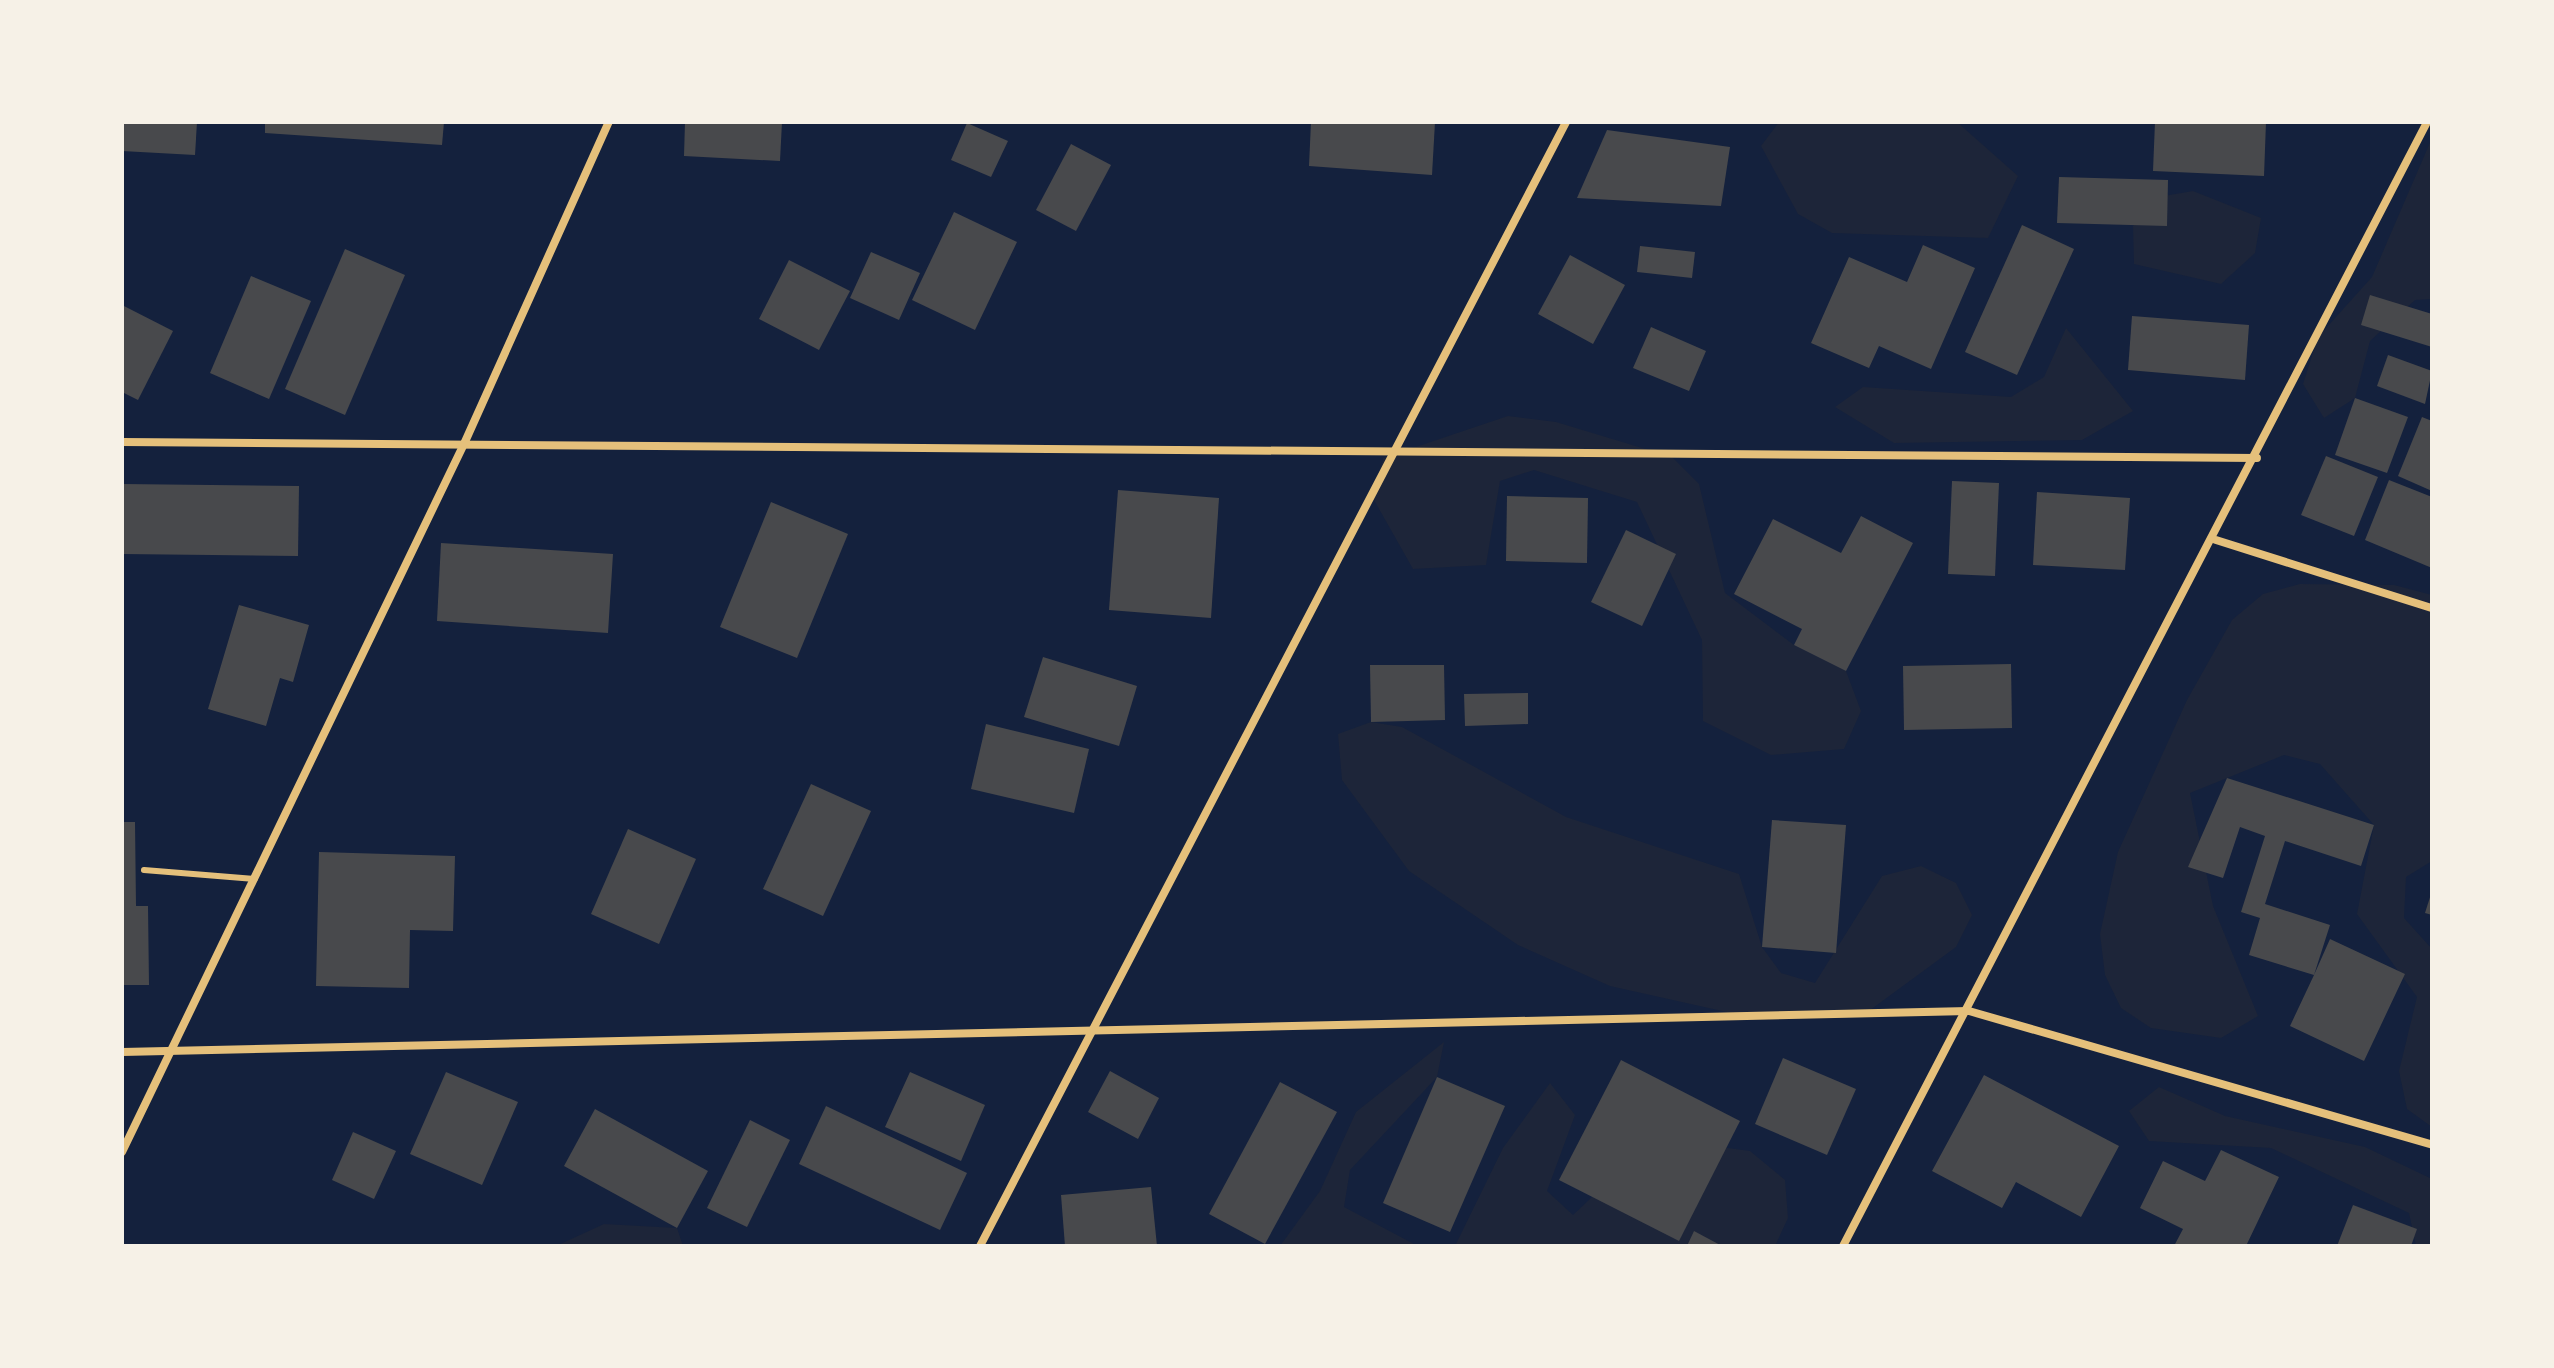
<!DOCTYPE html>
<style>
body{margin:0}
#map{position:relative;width:2554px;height:1368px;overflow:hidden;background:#14213d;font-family:"PT Sans Narrow",sans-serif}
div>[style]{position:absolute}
.green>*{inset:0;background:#1d2539}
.building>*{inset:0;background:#48494c}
.service>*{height:6px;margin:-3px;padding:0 3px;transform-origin:3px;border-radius:3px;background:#e5c07b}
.minor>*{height:8px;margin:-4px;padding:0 4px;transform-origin:4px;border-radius:4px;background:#e5c07b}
span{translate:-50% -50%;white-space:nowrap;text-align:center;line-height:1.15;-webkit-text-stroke:8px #f6f1e7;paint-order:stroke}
.frame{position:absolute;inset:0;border:124px solid #f6f1e7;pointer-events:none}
</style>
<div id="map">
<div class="green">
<i style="clip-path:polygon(1779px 122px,1957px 122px,2018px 176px,1988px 238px,1832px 233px,1798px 214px,1761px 146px)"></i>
<i style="clip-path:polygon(2432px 138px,2432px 299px,2415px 300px,2370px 341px,2355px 398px,2324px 418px,2303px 384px,2318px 337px,2372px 277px)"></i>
<i style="clip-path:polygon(2193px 191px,2261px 218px,2255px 253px,2221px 284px,2134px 264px,2133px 226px,2158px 197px)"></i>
<i style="clip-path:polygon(2066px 328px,2133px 411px,2082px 440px,1894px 443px,1835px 407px,1863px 387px,2011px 397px,2044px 377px)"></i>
<i style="clip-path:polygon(1508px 416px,1556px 422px,1672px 457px,1699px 484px,1725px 593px,1794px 645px,1846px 671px,1861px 711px,1844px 749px,1771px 755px,1703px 721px,1702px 640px,1637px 502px,1534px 470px,1500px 481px,1486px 565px,1413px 569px,1374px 500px,1383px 458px)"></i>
<i style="clip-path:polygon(2300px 584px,2394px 585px,2432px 595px,2432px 861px,2406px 877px,2404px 918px,2432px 949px,2432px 1127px,2407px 1109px,2399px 1071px,2417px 997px,2357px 914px,2374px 825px,2320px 764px,2284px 755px,2190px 793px,2213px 906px,2258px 1016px,2221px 1038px,2151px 1028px,2121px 1008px,2105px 975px,2100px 934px,2118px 852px,2187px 700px,2232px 620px,2263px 594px)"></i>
<i style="clip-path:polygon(1371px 722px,1402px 727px,1566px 817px,1739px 874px,1762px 947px,1781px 973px,1815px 983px,1882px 876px,1921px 866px,1956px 883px,1972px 915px,1956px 947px,1862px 1016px,1758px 1019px,1610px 986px,1518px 945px,1409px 871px,1342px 780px,1338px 734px)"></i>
<i style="clip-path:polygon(1444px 1042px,1437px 1077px,1350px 1170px,1344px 1207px,1414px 1244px,1439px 1246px,1280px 1246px,1320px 1191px,1356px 1112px)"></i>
<i style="clip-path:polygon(1550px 1083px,1575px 1115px,1547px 1191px,1573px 1215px,1627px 1164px,1670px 1140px,1750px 1151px,1785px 1180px,1788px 1218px,1775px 1246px,1455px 1246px,1503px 1148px)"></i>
<i style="clip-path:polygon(2159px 1087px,2225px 1116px,2365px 1147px,2432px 1179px,2432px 1246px,2416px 1246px,2409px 1213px,2271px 1148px,2149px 1141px,2129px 1111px)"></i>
<i style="clip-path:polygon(604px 1224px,677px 1228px,683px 1246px,556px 1246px)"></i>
</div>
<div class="building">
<i style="clip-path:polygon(122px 122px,197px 122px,195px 155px,122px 151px)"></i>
<i style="clip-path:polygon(265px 122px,444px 122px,442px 145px,265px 133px)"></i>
<i style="clip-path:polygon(685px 122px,782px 122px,780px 161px,684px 156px)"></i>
<i style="clip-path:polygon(1311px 122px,1435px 122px,1432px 175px,1309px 166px)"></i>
<i style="clip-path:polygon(2155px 122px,2266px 122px,2264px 176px,2153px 171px)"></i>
<i style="clip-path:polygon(967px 123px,1008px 141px,991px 177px,951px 160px)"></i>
<i style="clip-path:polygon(1607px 130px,1730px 147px,1721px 206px,1577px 198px)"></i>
<i style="clip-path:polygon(1071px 144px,1111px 165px,1076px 231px,1036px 210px)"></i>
<i style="clip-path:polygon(2059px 177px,2168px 180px,2167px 226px,2057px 223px)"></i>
<i style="clip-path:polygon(954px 212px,1017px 242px,975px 330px,912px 300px)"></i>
<i style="clip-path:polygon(2022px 225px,2074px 249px,2017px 375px,1965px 352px)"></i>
<i style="clip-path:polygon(1923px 245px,1975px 268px,1931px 369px,1879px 346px,1869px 368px,1811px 343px,1849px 257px,1907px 282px)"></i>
<i style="clip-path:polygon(1640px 246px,1695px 252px,1692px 278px,1637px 272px)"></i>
<i style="clip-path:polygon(345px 249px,405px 275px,345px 415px,285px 389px)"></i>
<i style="clip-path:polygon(871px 252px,920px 273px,899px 320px,850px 298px)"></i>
<i style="clip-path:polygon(1570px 255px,1625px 285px,1593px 344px,1538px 314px)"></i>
<i style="clip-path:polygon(789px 260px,850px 291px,819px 350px,759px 319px)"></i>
<i style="clip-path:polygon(251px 276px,311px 301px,269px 399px,210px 373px)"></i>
<i style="clip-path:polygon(2370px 295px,2432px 314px,2432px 347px,2361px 325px)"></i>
<i style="clip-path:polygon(122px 305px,173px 331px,138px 400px,122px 392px)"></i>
<i style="clip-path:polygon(2132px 316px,2249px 325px,2245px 380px,2128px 370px)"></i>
<i style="clip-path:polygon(1651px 327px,1706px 351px,1689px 391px,1633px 368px)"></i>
<i style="clip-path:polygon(2388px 355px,2432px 371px,2425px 404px,2377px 386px)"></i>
<i style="clip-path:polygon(2355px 398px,2408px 417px,2387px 473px,2335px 455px)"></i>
<i style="clip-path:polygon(2422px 417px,2432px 421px,2432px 491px,2398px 476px)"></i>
<i style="clip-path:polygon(2326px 456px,2378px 477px,2354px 536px,2301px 515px)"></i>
<i style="clip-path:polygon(2389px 480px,2432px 497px,2432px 568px,2365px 540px)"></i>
<i style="clip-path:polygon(1952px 481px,1999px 483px,1995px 576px,1948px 574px)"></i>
<i style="clip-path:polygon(122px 484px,299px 486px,298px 556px,122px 554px)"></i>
<i style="clip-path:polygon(1118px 490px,1219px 498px,1211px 618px,1109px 610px)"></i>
<i style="clip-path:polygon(2037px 492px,2130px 498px,2125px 570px,2033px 565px)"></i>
<i style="clip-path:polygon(1507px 496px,1588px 498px,1587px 563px,1506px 561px)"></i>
<i style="clip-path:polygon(771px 502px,848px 534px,797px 658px,720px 627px)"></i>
<i style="clip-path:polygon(1861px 516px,1913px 543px,1846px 671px,1794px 645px,1802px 629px,1734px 594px,1773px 519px,1841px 553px)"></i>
<i style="clip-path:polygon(1626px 530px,1676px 554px,1642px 626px,1591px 602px)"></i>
<i style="clip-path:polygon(441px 543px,613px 554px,608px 633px,437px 621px)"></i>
<i style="clip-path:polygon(239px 605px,309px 625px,293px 682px,280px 678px,266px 726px,208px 709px)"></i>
<i style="clip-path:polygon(1043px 657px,1137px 686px,1119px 746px,1024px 717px)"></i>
<i style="clip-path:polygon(2011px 664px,2012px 728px,1904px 730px,1903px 666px)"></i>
<i style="clip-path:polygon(1370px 665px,1444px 665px,1445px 720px,1371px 722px)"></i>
<i style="clip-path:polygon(1528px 693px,1528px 724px,1465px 726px,1464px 694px)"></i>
<i style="clip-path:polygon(986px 724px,1089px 749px,1074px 813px,971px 789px)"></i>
<i style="clip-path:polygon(2227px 778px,2374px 825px,2361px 866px,2285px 841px,2265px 904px,2330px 925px,2314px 975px,2330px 939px,2405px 974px,2364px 1061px,2290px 1026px,2314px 975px,2249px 955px,2260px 918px,2241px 912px,2265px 836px,2240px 827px,2223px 878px,2188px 867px)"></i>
<i style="clip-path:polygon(811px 784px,871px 811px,823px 916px,763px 889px)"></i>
<i style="clip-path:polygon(1772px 820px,1846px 825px,1836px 953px,1762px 947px)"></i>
<i style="clip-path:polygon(122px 822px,135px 822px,136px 906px,148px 906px,149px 985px,122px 985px)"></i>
<i style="clip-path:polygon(628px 829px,696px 859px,659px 944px,591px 914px)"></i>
<i style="clip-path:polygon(319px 852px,455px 856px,453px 931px,410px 930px,409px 988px,316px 986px)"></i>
<i style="clip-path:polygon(2431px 894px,2432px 894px,2432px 915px,2425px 913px)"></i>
<i style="clip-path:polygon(1783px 1058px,1856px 1089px,1827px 1155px,1755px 1124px)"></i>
<i style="clip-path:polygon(1621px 1060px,1740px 1121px,1679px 1241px,1559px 1180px)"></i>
<i style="clip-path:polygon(1110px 1071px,1159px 1098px,1138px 1139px,1088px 1112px)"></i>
<i style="clip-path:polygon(446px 1072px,518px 1102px,482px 1185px,410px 1154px)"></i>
<i style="clip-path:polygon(910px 1072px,985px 1105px,961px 1161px,885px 1127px)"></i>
<i style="clip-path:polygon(1984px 1075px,2119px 1146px,2081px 1217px,2016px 1182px,2002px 1208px,1932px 1171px)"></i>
<i style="clip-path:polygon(1437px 1077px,1505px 1106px,1450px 1232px,1383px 1203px)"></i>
<i style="clip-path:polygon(1280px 1082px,1337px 1112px,1265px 1244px,1209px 1214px)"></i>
<i style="clip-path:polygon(826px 1106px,967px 1173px,940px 1230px,799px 1164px)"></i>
<i style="clip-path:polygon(595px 1109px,708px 1171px,677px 1228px,564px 1166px)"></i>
<i style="clip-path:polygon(750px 1120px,790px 1140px,747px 1227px,707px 1208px)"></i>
<i style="clip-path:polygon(353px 1132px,396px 1151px,374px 1199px,332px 1180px)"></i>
<i style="clip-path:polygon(2221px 1150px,2279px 1177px,2246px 1246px,2174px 1246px,2183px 1229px,2140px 1208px,2163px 1161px,2205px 1181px)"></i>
<i style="clip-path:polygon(1151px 1187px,1157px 1246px,1065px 1246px,1061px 1195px)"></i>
<i style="clip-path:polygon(2353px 1205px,2417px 1229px,2411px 1246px,2337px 1246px)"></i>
<i style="clip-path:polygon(1694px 1231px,1722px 1246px,1687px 1246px)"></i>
</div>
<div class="service">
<i style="left:144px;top:870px;width:111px;rotate:4.6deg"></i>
</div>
<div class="minor">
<i style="left:122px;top:442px;width:2135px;rotate:0.43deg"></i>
<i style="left:2216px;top:540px;width:226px;rotate:17.5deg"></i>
<i style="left:122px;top:1052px;width:1847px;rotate:-1.27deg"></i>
<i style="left:1969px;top:1011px;width:482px;rotate:16.1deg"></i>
<i style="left:122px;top:1152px;width:786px;rotate:-64.22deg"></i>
<i style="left:464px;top:444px;width:353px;rotate:-65.8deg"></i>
<i style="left:980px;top:1246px;width:1268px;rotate:-62.46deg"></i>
<i style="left:1843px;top:1246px;width:1267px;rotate:-62.54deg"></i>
</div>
<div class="frame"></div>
</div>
